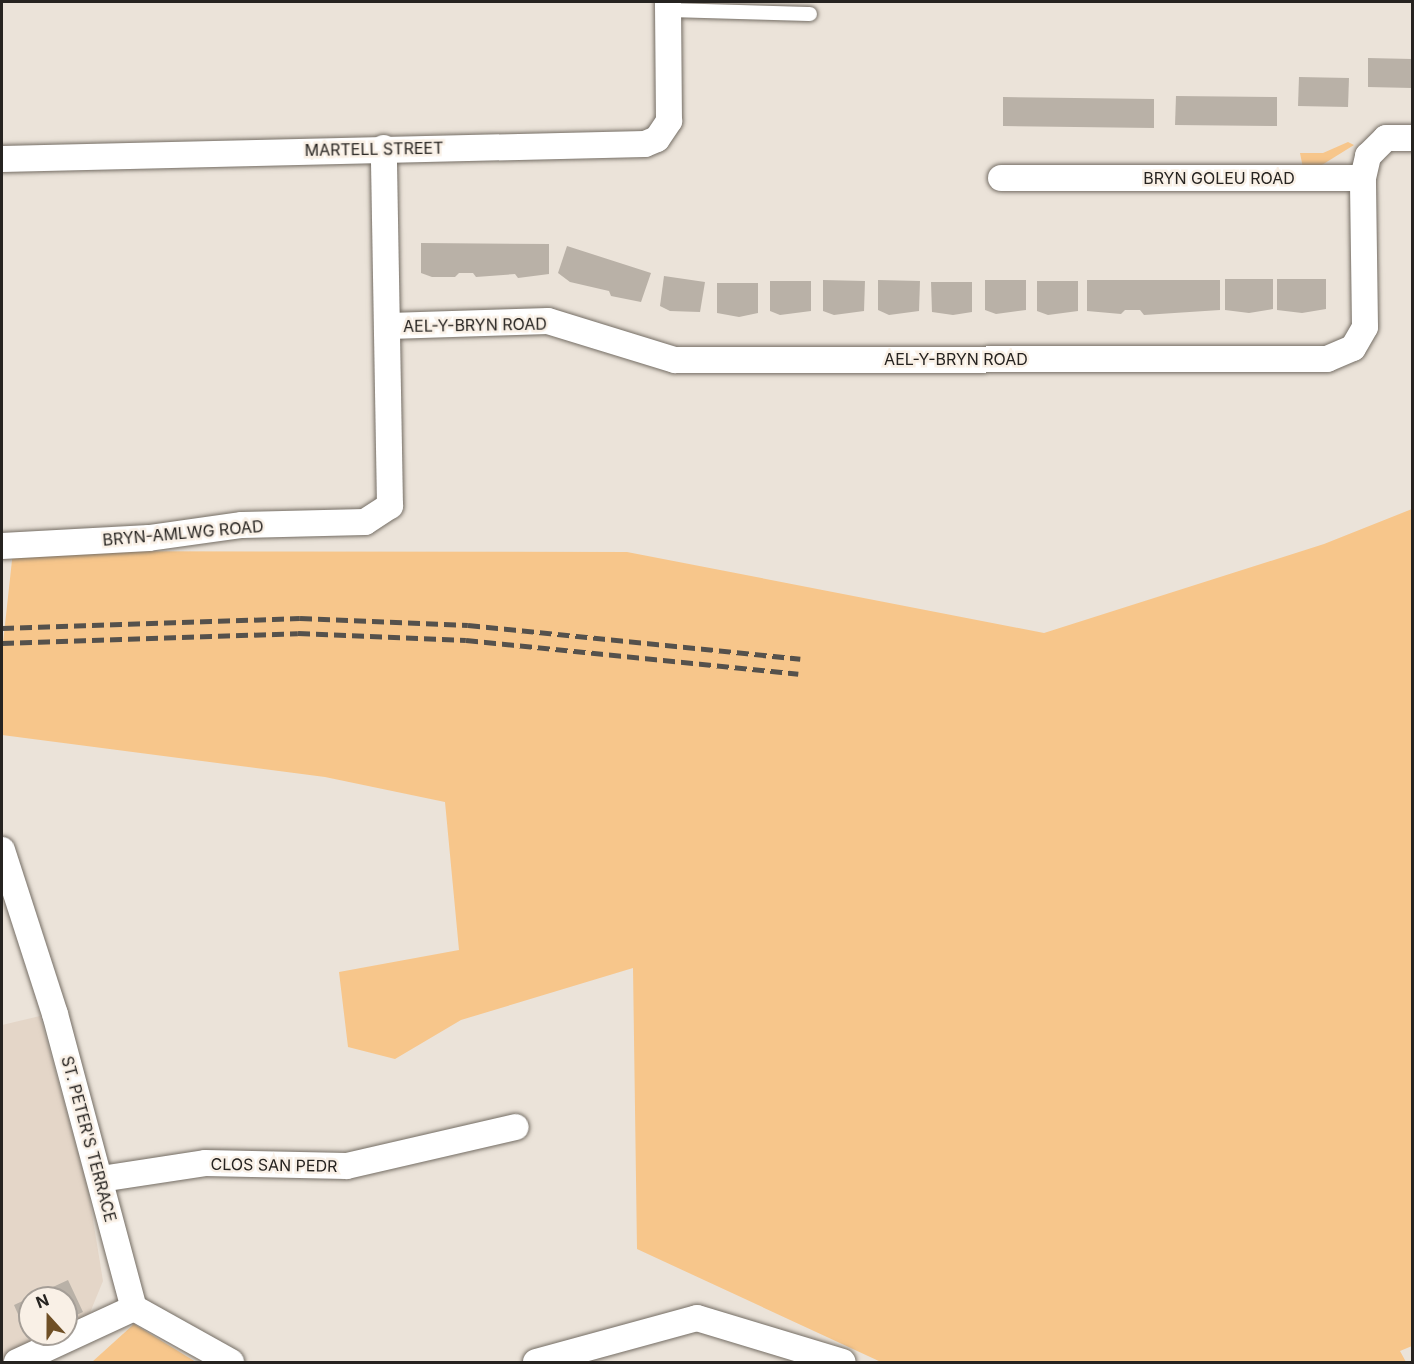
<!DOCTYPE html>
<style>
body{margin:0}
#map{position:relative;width:1414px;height:1364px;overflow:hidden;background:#ebe3d9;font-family:Inter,sans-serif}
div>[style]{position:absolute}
.built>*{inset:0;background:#e4d6c8}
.green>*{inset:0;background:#f7c68b}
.building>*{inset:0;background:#b9b1a7}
.roads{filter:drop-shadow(0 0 2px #746d64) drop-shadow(0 0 2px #746d64)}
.service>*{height:14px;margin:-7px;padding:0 7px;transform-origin:7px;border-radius:7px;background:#fff}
.minor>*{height:26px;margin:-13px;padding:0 13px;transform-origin:13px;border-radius:13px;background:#fff}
.rail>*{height:4.5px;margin-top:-2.25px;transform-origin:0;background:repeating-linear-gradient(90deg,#55514c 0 12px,transparent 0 18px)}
span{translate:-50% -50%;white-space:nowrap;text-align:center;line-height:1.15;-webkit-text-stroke:5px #f9f0e6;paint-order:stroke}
.street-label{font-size:16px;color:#262320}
.frame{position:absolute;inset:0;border:3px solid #262320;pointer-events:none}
.north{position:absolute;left:18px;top:1286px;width:60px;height:60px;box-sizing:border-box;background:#f9f0e6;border:2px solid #a59e97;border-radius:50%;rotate:339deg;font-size:16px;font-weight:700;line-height:24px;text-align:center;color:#262320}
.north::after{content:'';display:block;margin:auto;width:21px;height:27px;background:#6f4f25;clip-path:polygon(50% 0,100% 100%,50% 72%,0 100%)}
</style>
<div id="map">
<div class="built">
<i style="clip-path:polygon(40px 1016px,88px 1189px,103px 1281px,87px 1320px,66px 1330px,66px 1298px,30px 1298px,30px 1334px,58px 1334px,2px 1360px,2px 1025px)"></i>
</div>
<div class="green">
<i style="clip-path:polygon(1348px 142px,1354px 145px,1309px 173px,1303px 168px,1300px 153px,1323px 153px)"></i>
<i style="clip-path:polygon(1412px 509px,1412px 1346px,1400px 1351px,1406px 1362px,881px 1362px,637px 1249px,633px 968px,461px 1020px,395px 1059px,348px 1047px,339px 972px,459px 950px,445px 802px,325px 777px,2px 735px,2px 652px,13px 551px,627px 552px,1044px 633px,1324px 544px)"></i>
<i style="clip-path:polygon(134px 1324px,196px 1362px,92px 1362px)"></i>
</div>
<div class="building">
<i style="clip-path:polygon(1368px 58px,1412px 59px,1412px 88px,1368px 87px)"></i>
<i style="clip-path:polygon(1299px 77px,1349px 78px,1348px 107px,1298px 106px)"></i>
<i style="clip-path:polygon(1176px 96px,1277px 97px,1277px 126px,1175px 125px)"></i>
<i style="clip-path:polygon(1003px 97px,1154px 99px,1154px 128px,1003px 126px)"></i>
<i style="clip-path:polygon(421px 243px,549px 244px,549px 274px,518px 278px,515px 274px,476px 277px,473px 273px,459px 273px,455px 277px,432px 277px,421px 273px)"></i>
<i style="clip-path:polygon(567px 246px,651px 273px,641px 302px,611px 296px,609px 291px,570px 282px,558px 273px)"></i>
<i style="clip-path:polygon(664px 276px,705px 282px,700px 312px,670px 311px,660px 306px)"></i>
<i style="clip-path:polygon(1225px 279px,1273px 279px,1273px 309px,1249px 313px,1225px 310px)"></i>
<i style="clip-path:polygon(1277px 279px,1326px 279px,1326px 309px,1302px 313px,1277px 310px)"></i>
<i style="clip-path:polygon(823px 280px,865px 281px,864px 311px,834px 315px,823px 311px)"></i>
<i style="clip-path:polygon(878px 280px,920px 281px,919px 311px,889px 315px,878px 310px)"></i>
<i style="clip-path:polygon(985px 280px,1026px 280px,1026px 310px,996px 314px,985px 310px)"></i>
<i style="clip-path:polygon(1087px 280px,1220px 280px,1220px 310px,1144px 315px,1140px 310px,1125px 310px,1121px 314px,1087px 311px)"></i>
<i style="clip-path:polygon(770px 281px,811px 281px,811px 311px,780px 315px,770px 311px)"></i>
<i style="clip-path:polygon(1037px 281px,1078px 281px,1078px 311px,1048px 315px,1037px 311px)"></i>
<i style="clip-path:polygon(931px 282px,972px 282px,972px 312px,953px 315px,932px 312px)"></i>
<i style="clip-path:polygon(717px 283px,758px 283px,758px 313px,739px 317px,717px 313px)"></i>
<i style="clip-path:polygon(68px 1280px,83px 1312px,66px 1320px,66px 1298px,30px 1298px,30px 1334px,34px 1334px,28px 1337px,14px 1305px)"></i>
</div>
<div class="roads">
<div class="service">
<i style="left:668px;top:10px;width:142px;rotate:1.6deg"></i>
</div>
<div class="minor">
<i style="left:2px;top:159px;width:643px;rotate:-1.34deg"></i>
<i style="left:645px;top:144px;width:13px;rotate:-23deg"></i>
<i style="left:657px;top:139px;width:22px;rotate:-56deg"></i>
<i style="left:669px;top:121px;width:119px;rotate:-90.5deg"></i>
<i style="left:1001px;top:178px;width:362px"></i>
<i style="left:1363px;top:178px;width:23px;rotate:-77deg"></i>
<i style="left:1368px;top:156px;width:25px;rotate:-45deg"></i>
<i style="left:1386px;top:138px;width:26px"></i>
<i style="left:389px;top:326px;width:159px;rotate:-1.8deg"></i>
<i style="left:548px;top:321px;width:133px;rotate:17.1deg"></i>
<i style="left:675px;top:360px;width:652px;rotate:-0.09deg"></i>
<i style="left:1327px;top:359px;width:28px;rotate:-23deg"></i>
<i style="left:1353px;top:348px;width:24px;rotate:-60deg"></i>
<i style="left:1365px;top:327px;width:149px;rotate:-90.8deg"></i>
<i style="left:2px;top:546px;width:147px;rotate:-3.1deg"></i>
<i style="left:149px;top:538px;width:94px;rotate:-8deg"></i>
<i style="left:242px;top:525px;width:123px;rotate:-1.4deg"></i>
<i style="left:365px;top:522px;width:30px;rotate:-33deg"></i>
<i style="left:390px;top:506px;width:358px;rotate:-91deg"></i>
<i style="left:2px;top:850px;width:172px;rotate:72.1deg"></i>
<i style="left:55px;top:1014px;width:304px;rotate:75deg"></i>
<i style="left:134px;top:1308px;width:129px;rotate:155.2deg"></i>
<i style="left:101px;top:1179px;width:105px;rotate:-8.7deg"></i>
<i style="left:205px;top:1163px;width:142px;rotate:1.2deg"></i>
<i style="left:347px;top:1166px;width:173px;rotate:-13deg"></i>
<i style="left:134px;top:1308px;width:111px;rotate:29.1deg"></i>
<i style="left:536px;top:1362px;width:167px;rotate:-15.3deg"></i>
<i style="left:697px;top:1318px;width:152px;rotate:16.8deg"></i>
</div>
</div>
<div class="rail">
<i style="left:2px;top:628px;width:298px;rotate:-1.9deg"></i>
<i style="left:300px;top:618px;width:168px;rotate:2.4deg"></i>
<i style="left:468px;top:625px;width:334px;rotate:5.8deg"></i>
<i style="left:2px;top:643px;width:296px;rotate:-1.9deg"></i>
<i style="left:298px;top:633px;width:168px;rotate:2.4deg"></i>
<i style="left:466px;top:640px;width:334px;rotate:5.8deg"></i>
</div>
<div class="street-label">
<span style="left:374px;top:149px;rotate:-1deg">MARTELL STREET</span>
<span style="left:1219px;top:178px">BRYN GOLEU ROAD</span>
<span style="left:475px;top:325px;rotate:-1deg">AEL-Y-BRYN ROAD</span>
<span style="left:956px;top:359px">AEL-Y-BRYN ROAD</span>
<span style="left:183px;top:533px;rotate:-5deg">BRYN-AMLWG ROAD</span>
<span style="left:89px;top:1139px;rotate:75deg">ST. PETER'S TERRACE</span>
<span style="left:274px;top:1165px;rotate:1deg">CLOS SAN PEDR</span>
</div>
<div class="frame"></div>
<div class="north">N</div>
</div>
